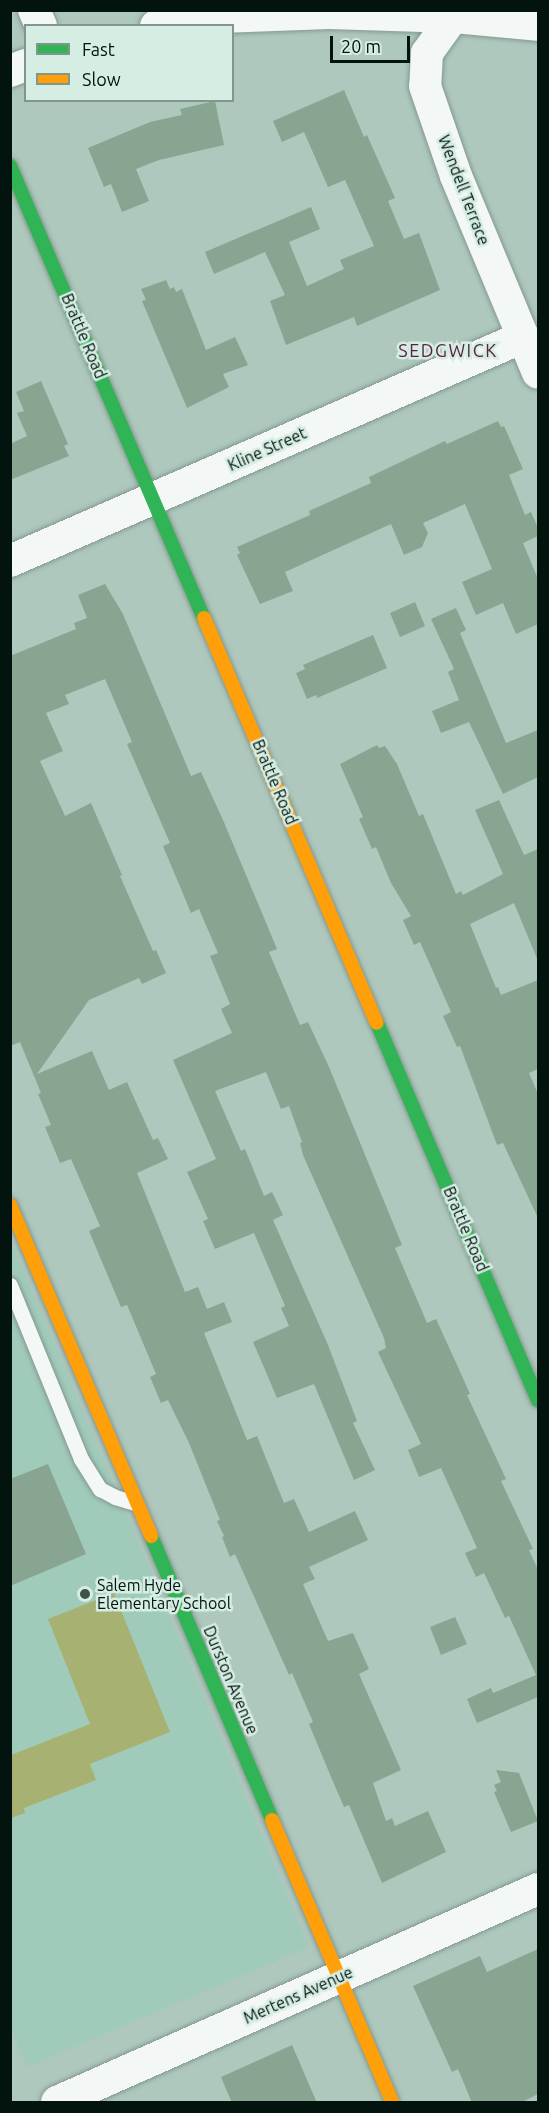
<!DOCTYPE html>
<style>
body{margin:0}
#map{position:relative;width:549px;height:2113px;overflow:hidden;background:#aec8bd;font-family:Ubuntu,sans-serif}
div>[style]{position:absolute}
.built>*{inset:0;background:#a0cab9}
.green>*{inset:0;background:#a7b272}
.building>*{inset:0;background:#88a592}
.roads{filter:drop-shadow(0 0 2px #84988f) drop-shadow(0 0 2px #84988f)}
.lane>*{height:15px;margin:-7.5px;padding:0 7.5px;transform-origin:7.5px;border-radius:7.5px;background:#f3f7f5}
.street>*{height:32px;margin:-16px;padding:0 16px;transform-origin:16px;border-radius:16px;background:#f3f7f5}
.fast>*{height:14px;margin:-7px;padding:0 7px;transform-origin:7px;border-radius:7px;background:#30b455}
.slow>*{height:14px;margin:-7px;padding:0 7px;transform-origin:7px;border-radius:7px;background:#ff9f0a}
.dots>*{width:16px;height:16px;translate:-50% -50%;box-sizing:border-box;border:3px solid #d5ede2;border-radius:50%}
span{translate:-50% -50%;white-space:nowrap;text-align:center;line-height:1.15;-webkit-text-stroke:5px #d5ede2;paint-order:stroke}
.street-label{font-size:16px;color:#03130d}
.poi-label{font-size:16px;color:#03130d}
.left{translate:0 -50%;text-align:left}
.neighbourhood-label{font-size:18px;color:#5c1e42;letter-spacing:1.5px}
.frame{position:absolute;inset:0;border:12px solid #03130d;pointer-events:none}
.legend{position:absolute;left:24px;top:24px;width:210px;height:78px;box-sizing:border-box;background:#d5ede2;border:2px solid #81968d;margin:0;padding:8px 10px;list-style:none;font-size:18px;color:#03130d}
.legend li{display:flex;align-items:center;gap:12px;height:30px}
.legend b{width:30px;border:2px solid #81968d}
.scale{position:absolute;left:330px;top:36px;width:80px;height:27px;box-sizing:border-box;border:3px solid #03130d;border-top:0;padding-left:8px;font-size:18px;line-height:21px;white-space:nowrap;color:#03130d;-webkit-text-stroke:4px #d5ede2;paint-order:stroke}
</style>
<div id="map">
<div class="built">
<i style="clip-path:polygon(10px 1240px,309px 1947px,27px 2067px,10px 2027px)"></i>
</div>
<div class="green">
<i style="clip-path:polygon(114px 1593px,170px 1732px,90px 1764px,96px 1780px,24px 1808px,25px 1813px,11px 1818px,11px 1755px,90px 1724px,48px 1619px)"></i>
</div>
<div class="building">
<i style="clip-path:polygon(344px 90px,364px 137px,367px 135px,395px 198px,388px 201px,404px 239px,419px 233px,440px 290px,357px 326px,354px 317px,286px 345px,270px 301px,285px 295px,265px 252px,214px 274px,205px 252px,311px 207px,320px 229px,289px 242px,307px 286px,344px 269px,340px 260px,374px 246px,345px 180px,328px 187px,304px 132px,282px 142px,273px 121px)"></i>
<i style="clip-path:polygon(215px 101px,224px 145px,159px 160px,136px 169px,149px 201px,122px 212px,111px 184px,104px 187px,88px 148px,150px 122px,182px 115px,180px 109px)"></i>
<i style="clip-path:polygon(166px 280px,170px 289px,174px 287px,176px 292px,182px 289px,206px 350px,235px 337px,248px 365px,223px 374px,229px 387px,187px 408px,142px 301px,146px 300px,141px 289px)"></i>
<i style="clip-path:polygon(41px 381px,68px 444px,64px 446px,69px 456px,10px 480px,10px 444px,27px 436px,17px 413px,24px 411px,16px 392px)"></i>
<i style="clip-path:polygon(498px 421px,501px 427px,504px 426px,523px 469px,509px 475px,525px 515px,531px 512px,538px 528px,538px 536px,523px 543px,538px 579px,538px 624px,516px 634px,503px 603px,476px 615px,462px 582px,492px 569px,465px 504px,423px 523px,428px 533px,422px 547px,404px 555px,391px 524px,285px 572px,293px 591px,260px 604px,237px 555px,240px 553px,237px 547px,310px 515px,309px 511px,371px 483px,369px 477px,445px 441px,447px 444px)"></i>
<i style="clip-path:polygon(105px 584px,123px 614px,191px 776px,201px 772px,223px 820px,277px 949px,269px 952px,300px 1025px,308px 1022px,329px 1067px,402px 1245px,395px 1248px,427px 1323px,436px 1319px,458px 1367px,470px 1394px,467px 1395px,506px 1479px,501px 1481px,533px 1549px,529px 1550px,538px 1570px,538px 1697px,477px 1723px,467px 1699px,491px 1688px,493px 1693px,536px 1675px,509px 1616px,505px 1618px,484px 1573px,476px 1577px,465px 1553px,477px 1548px,441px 1468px,419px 1477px,408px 1450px,421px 1444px,378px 1352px,386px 1348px,384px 1338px,303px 1155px,300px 1143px,302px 1142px,289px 1106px,281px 1109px,266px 1072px,215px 1091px,241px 1151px,245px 1149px,264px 1196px,272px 1192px,283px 1215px,273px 1220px,328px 1345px,357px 1421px,353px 1423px,375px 1470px,354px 1480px,314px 1384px,277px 1398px,253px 1342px,289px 1326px,281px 1308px,285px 1306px,254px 1233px,215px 1249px,203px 1221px,208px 1219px,187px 1172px,216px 1159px,173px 1060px,232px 1033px,221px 1009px,230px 1004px,210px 956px,218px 953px,199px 909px,191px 913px,163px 846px,170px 843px,127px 744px,132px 742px,105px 679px,65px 695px,69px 704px,46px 713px,63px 751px,40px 761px,65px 816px,91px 803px,122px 875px,120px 876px,153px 951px,156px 950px,166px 973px,142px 984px,139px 978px,89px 1000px,37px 1074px,92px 1051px,109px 1090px,127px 1082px,153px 1140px,158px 1138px,168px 1159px,137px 1173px,185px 1292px,198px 1287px,207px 1309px,224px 1302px,232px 1322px,204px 1333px,247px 1440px,257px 1436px,284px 1503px,294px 1499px,309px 1532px,355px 1511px,368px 1540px,309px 1567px,315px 1579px,303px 1584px,328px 1641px,353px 1633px,369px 1669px,359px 1674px,401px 1770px,373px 1783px,386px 1821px,392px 1818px,395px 1826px,428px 1811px,446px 1852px,382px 1883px,349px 1805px,344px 1807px,331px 1777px,309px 1724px,313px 1722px,292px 1673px,289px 1675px,235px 1554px,230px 1557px,222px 1537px,224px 1536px,217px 1521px,220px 1520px,189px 1443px,168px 1400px,161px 1403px,150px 1377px,156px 1374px,127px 1305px,121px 1307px,89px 1231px,100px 1226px,71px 1159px,60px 1163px,45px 1127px,51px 1125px,38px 1094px,41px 1093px,20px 1042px,10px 1046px,10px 656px,76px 629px,74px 623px,87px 618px,78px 595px)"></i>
<i style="clip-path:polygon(415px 602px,425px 626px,400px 637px,390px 613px)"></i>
<i style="clip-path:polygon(456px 608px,466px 630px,460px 633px,506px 743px,538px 730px,538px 777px,503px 794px,469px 722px,441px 733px,432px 711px,459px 700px,448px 672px,454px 669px,431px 619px)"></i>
<i style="clip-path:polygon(373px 635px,387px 668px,317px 698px,316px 695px,307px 699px,296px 673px,305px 669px,303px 665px)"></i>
<i style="clip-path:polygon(377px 745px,379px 748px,385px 746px,397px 764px,419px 816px,423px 814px,456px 894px,461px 891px,463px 895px,503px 874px,475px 810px,499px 800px,524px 855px,538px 849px,538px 961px,514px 903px,470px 924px,496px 988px,498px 987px,501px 995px,538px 980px,538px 1069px,529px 1073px,538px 1094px,538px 1218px,503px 1143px,497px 1145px,460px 1046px,457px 1047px,443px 1016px,451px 1012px,420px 942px,414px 945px,403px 920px,411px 916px,391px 883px,376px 847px,372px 849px,359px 819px,363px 817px,340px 764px)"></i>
<i style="clip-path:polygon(48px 1464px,86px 1554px,10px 1586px,10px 1479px)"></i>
<i style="clip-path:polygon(455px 1617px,467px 1644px,441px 1655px,430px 1627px)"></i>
<i style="clip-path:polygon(496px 1770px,519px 1773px,538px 1821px,511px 1832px,494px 1792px,497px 1791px,494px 1785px,501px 1782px)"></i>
<i style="clip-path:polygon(538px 1949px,538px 2094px,520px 2103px,472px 2103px,458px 2069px,452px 2072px,413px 1986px,480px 1956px,487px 1972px)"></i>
<i style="clip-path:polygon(292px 2045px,317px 2103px,232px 2103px,221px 2077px)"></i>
</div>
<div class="roads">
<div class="lane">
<i style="left:10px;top:1285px;width:188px;rotate:67.8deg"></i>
<i style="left:81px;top:1459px;width:36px;rotate:58deg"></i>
<i style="left:100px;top:1489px;width:17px;rotate:28deg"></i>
<i style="left:115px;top:1497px;width:21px;rotate:17deg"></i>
</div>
<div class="street">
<i style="left:34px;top:10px;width:17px;rotate:66deg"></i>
<i style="left:458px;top:10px;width:53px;rotate:125.8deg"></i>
<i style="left:427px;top:53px;width:33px;rotate:93deg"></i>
<i style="left:425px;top:86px;width:95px;rotate:71deg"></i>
<i style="left:456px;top:176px;width:213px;rotate:67.4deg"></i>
<i style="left:156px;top:26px;width:39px;rotate:-12deg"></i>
<i style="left:194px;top:18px;width:135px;rotate:-2.1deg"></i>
<i style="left:329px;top:13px;width:125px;rotate:1.8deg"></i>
<i style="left:454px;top:17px;width:84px;rotate:5.4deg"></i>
<i style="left:10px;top:71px;width:17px;rotate:-21deg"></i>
<i style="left:10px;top:561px;width:560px;rotate:-23.59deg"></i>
<i style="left:57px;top:2102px;width:526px;rotate:-23.89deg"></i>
</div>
<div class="fast">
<i style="left:10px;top:166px;width:492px;rotate:66.8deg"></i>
<i style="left:377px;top:1023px;width:410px;rotate:66.9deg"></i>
<i style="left:151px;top:1536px;width:309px;rotate:66.9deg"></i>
</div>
<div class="slow">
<i style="left:204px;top:618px;width:440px;rotate:66.9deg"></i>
<i style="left:10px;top:1205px;width:360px;rotate:66.9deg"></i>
<i style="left:272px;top:1820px;width:306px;rotate:66.9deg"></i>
</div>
</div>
<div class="dots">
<i style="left:85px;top:1594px;background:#3f524b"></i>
</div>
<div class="street-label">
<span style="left:464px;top:190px;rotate:69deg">Wendell Terrace</span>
<span style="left:84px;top:336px;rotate:67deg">Brattle Road</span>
<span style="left:267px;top:449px;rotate:-24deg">Kline Street</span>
<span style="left:275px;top:782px;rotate:67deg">Brattle Road</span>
<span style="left:466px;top:1229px;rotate:67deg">Brattle Road</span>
<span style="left:231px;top:1680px;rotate:67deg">Durston Avenue</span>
<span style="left:298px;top:1995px;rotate:-24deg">Mertens Avenue</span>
</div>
<div class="poi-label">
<span class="left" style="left:97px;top:1594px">Salem Hyde<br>Elementary School</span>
</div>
<div class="neighbourhood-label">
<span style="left:448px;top:350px">SEDGWICK</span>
</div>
<div class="frame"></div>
<ul class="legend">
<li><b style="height:8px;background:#30b455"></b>Fast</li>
<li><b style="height:8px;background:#ff9f0a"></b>Slow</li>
</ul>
<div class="scale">20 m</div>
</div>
